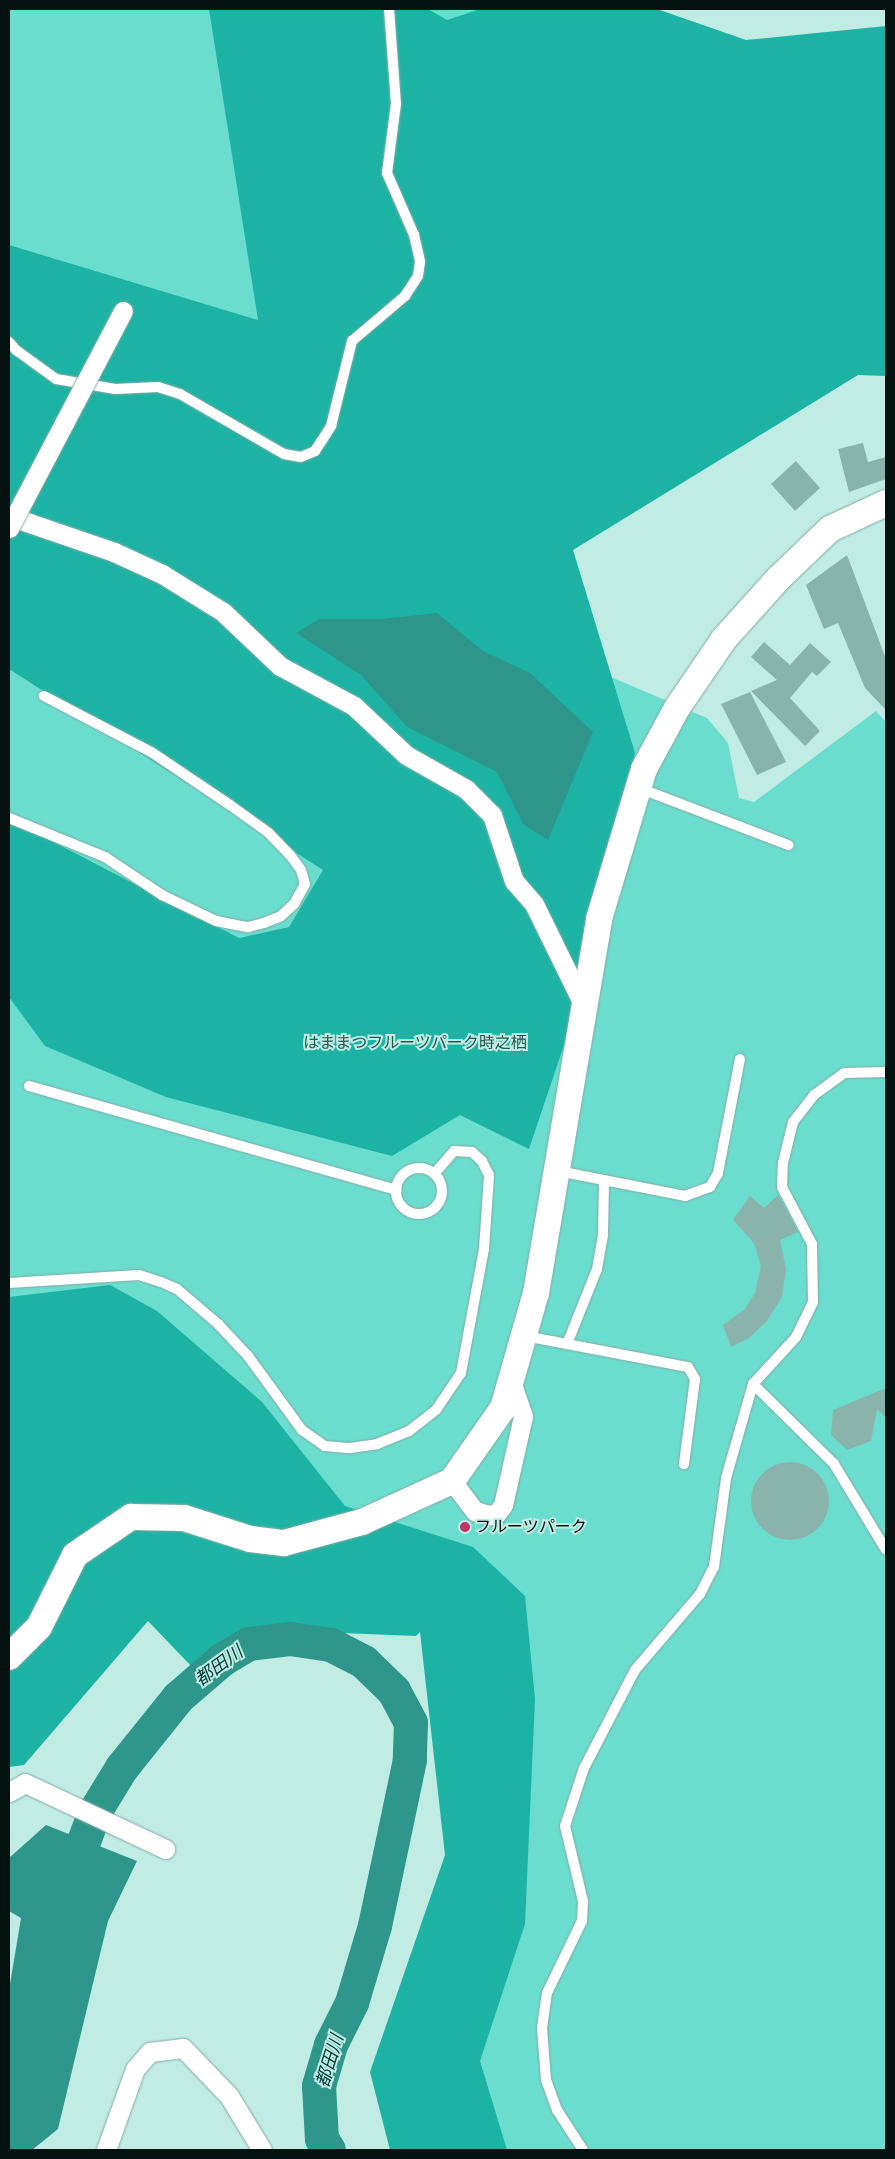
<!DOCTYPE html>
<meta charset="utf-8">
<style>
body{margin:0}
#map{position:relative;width:895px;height:2159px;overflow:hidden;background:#c1ece4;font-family:"Varela Round","Noto Sans JP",sans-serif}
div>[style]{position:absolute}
.green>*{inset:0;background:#6bddce}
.forest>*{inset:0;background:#1cb3a4}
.water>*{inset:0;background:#2e968a}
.river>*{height:34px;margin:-17px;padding:0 17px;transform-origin:17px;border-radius:17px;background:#2e968a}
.building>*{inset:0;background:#8ab3ac}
.round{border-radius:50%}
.roads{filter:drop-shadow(0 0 1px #83aba5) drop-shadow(0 0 1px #83aba5)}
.lane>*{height:10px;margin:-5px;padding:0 5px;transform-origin:5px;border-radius:5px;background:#fff}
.lane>.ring{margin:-5px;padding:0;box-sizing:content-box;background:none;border:10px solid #fff;border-radius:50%}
.street>*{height:19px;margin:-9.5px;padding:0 9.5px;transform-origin:9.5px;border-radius:9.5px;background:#fff}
.secondary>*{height:26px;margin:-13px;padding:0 13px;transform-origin:13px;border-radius:13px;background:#fff}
.bridges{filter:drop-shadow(0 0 1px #83aba5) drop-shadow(0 0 1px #83aba5)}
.street-bridge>*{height:19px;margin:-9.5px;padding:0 9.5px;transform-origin:9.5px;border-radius:9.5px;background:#fff}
.dots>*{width:14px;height:14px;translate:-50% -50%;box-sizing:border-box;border:2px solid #c1ece4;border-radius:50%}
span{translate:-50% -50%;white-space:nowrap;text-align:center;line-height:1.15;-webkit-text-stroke:4px #c1ece4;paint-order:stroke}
.park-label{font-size:16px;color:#235a53}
.poi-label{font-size:16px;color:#03110f}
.left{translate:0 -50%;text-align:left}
.water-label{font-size:18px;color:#00403a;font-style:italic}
.frame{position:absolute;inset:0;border:10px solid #03110f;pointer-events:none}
</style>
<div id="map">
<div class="green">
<i style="clip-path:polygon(9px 9px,492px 9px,450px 208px,611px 677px,707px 718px,728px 743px,739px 798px,754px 802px,876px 711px,886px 722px,886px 2150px,463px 2150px,459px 1647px,9px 1349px)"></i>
</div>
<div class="forest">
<i style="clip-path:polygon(209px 9px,428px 9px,447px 20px,480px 9px,657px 9px,746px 40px,886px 26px,886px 376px,858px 375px,573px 550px,635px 753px,590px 968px,529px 1149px,460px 1115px,392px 1156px,166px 1097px,45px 1046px,9px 997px,9px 819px,239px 938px,289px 927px,323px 870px,9px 669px,9px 245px,258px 320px)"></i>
<i style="clip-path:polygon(110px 1285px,157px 1311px,262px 1402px,345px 1506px,473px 1547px,525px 1596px,535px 1699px,525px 1924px,480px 2061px,507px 2150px,390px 2150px,370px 2072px,445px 1855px,420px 1632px,416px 1636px,242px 1629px,194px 1669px,148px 1621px,24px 1765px,9px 1767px,9px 1297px)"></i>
</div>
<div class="water">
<i style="clip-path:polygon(437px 613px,483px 651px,530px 673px,593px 732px,548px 840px,523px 824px,497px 772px,407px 727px,361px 675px,296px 633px,319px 619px,382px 619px)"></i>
<i style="clip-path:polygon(46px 1825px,137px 1861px,108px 1921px,58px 2129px,32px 2150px,9px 2150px,9px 1990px,21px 1918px,9px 1911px,9px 1858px)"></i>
</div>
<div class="river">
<i style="left:68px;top:1884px;width:77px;rotate:-69.4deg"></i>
<i style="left:95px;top:1812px;width:52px;rotate:-58.5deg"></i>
<i style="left:122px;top:1768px;width:90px;rotate:-51.3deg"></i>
<i style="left:178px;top:1698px;width:58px;rotate:-40.8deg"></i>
<i style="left:222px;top:1660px;width:31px;rotate:-31deg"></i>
<i style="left:249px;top:1644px;width:41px;rotate:-7deg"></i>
<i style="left:290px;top:1639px;width:41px;rotate:8.3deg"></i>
<i style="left:331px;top:1645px;width:37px;rotate:27deg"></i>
<i style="left:364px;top:1662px;width:42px;rotate:44deg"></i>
<i style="left:394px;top:1691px;width:36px;rotate:62deg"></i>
<i style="left:411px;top:1723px;width:37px;rotate:92deg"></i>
<i style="left:410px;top:1760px;width:170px;rotate:101.9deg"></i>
<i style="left:375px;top:1926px;width:80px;rotate:106.6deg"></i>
<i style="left:352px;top:2003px;width:47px;rotate:116.6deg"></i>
<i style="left:331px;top:2045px;width:43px;rotate:106.3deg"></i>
<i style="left:319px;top:2086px;width:53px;rotate:86.8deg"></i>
<i style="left:322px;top:2139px;width:13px;rotate:58deg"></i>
</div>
<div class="building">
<i style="clip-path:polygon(863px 443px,868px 462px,886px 457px,886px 479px,849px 492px,838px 449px)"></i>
<i style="clip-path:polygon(796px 461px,820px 488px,795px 511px,771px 484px)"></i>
<i style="clip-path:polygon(847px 555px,886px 659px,886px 710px,865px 688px,838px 623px,824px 629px,806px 585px)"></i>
<i style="clip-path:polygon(764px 642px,790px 665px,810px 643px,831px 662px,817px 676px,812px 672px,790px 698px,820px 731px,805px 746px,751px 691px,777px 680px,751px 657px)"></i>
<i style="clip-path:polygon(750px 692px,786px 762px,757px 775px,721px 704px)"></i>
<i style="clip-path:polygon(778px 1195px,798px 1232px,780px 1240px,786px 1269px,782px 1297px,767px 1321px,749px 1338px,731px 1347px,723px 1325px,745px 1309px,755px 1293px,761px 1266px,754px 1243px,733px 1220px,750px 1196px,764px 1208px)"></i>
<i style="clip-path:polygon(886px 1388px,886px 1418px,877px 1409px,871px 1441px,847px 1450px,831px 1435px,833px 1410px)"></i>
<i class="round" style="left:751px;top:1462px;width:78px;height:78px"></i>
</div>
<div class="roads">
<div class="lane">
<i style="left:9px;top:342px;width:11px;rotate:49deg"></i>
<i style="left:16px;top:350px;width:49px;rotate:35.9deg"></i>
<i style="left:56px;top:379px;width:60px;rotate:9.6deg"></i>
<i style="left:115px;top:389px;width:43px;rotate:-2.7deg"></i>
<i style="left:158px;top:387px;width:23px;rotate:18deg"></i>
<i style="left:180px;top:394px;width:120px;rotate:30deg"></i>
<i style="left:284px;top:454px;width:17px;rotate:10deg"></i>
<i style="left:301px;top:457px;width:15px;rotate:-23deg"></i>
<i style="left:315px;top:451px;width:30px;rotate:-57deg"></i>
<i style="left:331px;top:426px;width:88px;rotate:-76.1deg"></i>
<i style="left:352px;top:341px;width:70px;rotate:-40.3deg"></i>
<i style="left:405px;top:296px;width:24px;rotate:-57deg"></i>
<i style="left:418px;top:276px;width:15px;rotate:-82deg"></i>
<i style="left:420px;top:261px;width:27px;rotate:-103deg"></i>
<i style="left:414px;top:235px;width:68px;rotate:-113.5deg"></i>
<i style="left:387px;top:173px;width:70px;rotate:-82.6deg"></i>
<i style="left:396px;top:104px;width:95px;rotate:-94.2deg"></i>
<i style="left:639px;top:788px;width:160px;rotate:20.9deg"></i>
<i style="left:9px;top:818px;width:104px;rotate:22.1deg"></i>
<i style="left:105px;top:857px;width:69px;rotate:33.7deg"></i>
<i style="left:162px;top:895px;width:60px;rotate:25.7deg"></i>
<i style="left:216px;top:921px;width:33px;rotate:11deg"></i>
<i style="left:248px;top:927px;width:16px;rotate:-14deg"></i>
<i style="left:264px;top:923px;width:18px;rotate:-22deg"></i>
<i style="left:281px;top:916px;width:18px;rotate:-43deg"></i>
<i style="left:294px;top:904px;width:23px;rotate:-61deg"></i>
<i style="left:305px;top:884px;width:15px;rotate:-106deg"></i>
<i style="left:301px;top:870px;width:19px;rotate:-126deg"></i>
<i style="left:290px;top:855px;width:30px;rotate:-134deg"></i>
<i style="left:269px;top:833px;width:48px;rotate:-144.3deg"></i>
<i style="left:230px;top:805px;width:95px;rotate:-146.1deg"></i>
<i style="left:151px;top:752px;width:121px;rotate:-152.4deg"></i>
<i style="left:29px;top:1086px;width:382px;rotate:15.8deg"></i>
<i class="ring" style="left:396px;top:1168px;width:36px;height:36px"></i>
<i style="left:558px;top:1171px;width:129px;rotate:11.1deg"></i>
<i style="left:685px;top:1196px;width:27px;rotate:-20deg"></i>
<i style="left:710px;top:1187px;width:16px;rotate:-60deg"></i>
<i style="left:718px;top:1173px;width:116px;rotate:-79.1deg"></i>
<i style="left:9px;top:1283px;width:130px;rotate:-3.5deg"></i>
<i style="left:139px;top:1275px;width:23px;rotate:18deg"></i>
<i style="left:161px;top:1282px;width:17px;rotate:24deg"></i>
<i style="left:177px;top:1289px;width:54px;rotate:40.5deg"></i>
<i style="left:218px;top:1324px;width:44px;rotate:46.8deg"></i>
<i style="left:248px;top:1356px;width:92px;rotate:53.9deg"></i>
<i style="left:302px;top:1430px;width:28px;rotate:35deg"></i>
<i style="left:325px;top:1446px;width:25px;rotate:5deg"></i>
<i style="left:350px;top:1448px;width:27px;rotate:-8deg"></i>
<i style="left:377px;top:1444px;width:35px;rotate:-22deg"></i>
<i style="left:409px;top:1431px;width:34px;rotate:-38deg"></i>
<i style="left:436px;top:1410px;width:45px;rotate:-56deg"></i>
<i style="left:461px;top:1373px;width:126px;rotate:-79.5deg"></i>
<i style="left:484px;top:1249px;width:74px;rotate:-86.1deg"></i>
<i style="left:489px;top:1175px;width:16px;rotate:-117deg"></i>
<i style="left:482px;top:1161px;width:13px;rotate:-138deg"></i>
<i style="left:472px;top:1152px;width:18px;rotate:-177deg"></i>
<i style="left:454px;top:1151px;width:30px;rotate:131deg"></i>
<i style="left:525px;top:1336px;width:166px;rotate:10.8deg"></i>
<i style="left:688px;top:1367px;width:14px;rotate:60deg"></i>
<i style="left:695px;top:1379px;width:86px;rotate:97.4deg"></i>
<i style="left:567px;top:1344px;width:81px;rotate:-68.2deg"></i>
<i style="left:597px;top:1269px;width:36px;rotate:-80deg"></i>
<i style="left:603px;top:1234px;width:54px;rotate:-88.9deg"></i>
<i style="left:753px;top:1384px;width:114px;rotate:44.6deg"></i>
<i style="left:834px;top:1464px;width:100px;rotate:58.8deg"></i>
<i style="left:583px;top:2150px;width:48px;rotate:-123deg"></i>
<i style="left:557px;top:2110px;width:32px;rotate:-110deg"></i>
<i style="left:546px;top:2080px;width:52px;rotate:-94.4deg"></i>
<i style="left:542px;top:2028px;width:35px;rotate:-82deg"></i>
<i style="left:547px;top:1993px;width:80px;rotate:-64.1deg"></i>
<i style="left:582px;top:1921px;width:20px;rotate:-87deg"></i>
<i style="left:583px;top:1901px;width:77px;rotate:-103.5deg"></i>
<i style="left:565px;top:1826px;width:61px;rotate:-71.9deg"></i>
<i style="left:584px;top:1768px;width:110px;rotate:-62.5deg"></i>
<i style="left:635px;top:1670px;width:100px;rotate:-49.5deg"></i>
<i style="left:700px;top:1594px;width:30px;rotate:-63deg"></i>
<i style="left:714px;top:1567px;width:90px;rotate:-82.3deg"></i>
<i style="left:726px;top:1478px;width:98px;rotate:-74deg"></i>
<i style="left:753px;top:1384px;width:64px;rotate:-47.5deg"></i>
<i style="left:796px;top:1337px;width:39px;rotate:-64deg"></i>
<i style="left:813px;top:1302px;width:58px;rotate:-91deg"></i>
<i style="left:812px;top:1244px;width:64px;rotate:-117.8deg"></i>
<i style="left:782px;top:1187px;width:24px;rotate:-88deg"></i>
<i style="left:783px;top:1163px;width:42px;rotate:-76.3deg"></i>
<i style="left:793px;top:1122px;width:34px;rotate:-52deg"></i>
<i style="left:814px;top:1095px;width:37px;rotate:-36deg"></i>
<i style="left:844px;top:1073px;width:42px;rotate:-1.4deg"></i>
</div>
<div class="street">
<i style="left:9px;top:516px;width:111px;rotate:18.9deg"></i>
<i style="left:114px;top:552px;width:53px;rotate:24.6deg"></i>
<i style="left:162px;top:574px;width:72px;rotate:31.9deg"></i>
<i style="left:223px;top:612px;width:79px;rotate:43.5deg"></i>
<i style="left:280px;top:666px;width:84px;rotate:28.4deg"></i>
<i style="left:354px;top:706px;width:71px;rotate:43.3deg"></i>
<i style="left:406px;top:755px;width:69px;rotate:29.5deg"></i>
<i style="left:466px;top:789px;width:37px;rotate:45deg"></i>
<i style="left:492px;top:815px;width:70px;rotate:71.6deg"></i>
<i style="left:514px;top:881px;width:30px;rotate:49deg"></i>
<i style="left:534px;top:904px;width:111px;rotate:63.9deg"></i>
<i style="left:452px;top:1481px;width:38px;rotate:53deg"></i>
<i style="left:475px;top:1511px;width:15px;rotate:16deg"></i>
<i style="left:489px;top:1515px;width:7px;rotate:-8deg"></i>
<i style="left:496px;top:1514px;width:11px;rotate:-52deg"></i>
<i style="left:503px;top:1505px;width:91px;rotate:-77.3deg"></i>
<i style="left:523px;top:1416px;width:37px;rotate:-109deg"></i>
<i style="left:9px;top:1792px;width:18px;rotate:-29deg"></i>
<i style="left:25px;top:1783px;width:155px;rotate:25.2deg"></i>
<i style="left:106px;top:2150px;width:86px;rotate:-70.3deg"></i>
<i style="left:135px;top:2069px;width:23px;rotate:-49deg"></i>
<i style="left:150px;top:2052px;width:33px;rotate:-7deg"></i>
<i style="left:183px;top:2048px;width:66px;rotate:46.2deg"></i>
<i style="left:229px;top:2096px;width:63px;rotate:58.6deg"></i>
</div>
<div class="secondary">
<i style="left:9px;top:1657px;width:42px;rotate:-45deg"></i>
<i style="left:39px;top:1627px;width:80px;rotate:-63.4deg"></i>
<i style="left:75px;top:1555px;width:68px;rotate:-34.2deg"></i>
<i style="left:131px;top:1517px;width:53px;rotate:1.1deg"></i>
<i style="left:184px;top:1518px;width:69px;rotate:17.7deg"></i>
<i style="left:250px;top:1539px;width:34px;rotate:7deg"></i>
<i style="left:284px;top:1543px;width:81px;rotate:-15.1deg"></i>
<i style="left:362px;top:1522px;width:99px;rotate:-24.5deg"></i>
<i style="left:452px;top:1481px;width:89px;rotate:-55.1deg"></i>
<i style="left:503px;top:1408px;width:120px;rotate:-74deg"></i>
<i style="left:536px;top:1293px;width:379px;rotate:-80.4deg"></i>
<i style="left:599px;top:919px;width:157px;rotate:-73.3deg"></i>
<i style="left:644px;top:769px;width:69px;rotate:-61.6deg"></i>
<i style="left:677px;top:708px;width:83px;rotate:-55.7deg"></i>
<i style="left:724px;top:639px;width:82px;rotate:-48deg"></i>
<i style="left:779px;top:578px;width:71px;rotate:-43.9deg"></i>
<i style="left:830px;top:529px;width:62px;rotate:-24.9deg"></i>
</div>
</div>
<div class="bridges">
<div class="street-bridge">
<i style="left:9px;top:528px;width:245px;rotate:-62.3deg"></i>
</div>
</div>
<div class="dots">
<i style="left:465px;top:1527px;background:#bf3365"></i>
</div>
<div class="park-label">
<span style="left:415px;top:1043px">はままつフルーツパーク時之栖</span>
</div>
<div class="poi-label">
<span class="left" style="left:475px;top:1527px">フルーツパーク</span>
</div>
<div class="water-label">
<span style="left:219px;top:1666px;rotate:-36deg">都田川</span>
<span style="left:330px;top:2061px;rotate:-73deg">都田川</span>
</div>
<div class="frame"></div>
</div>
